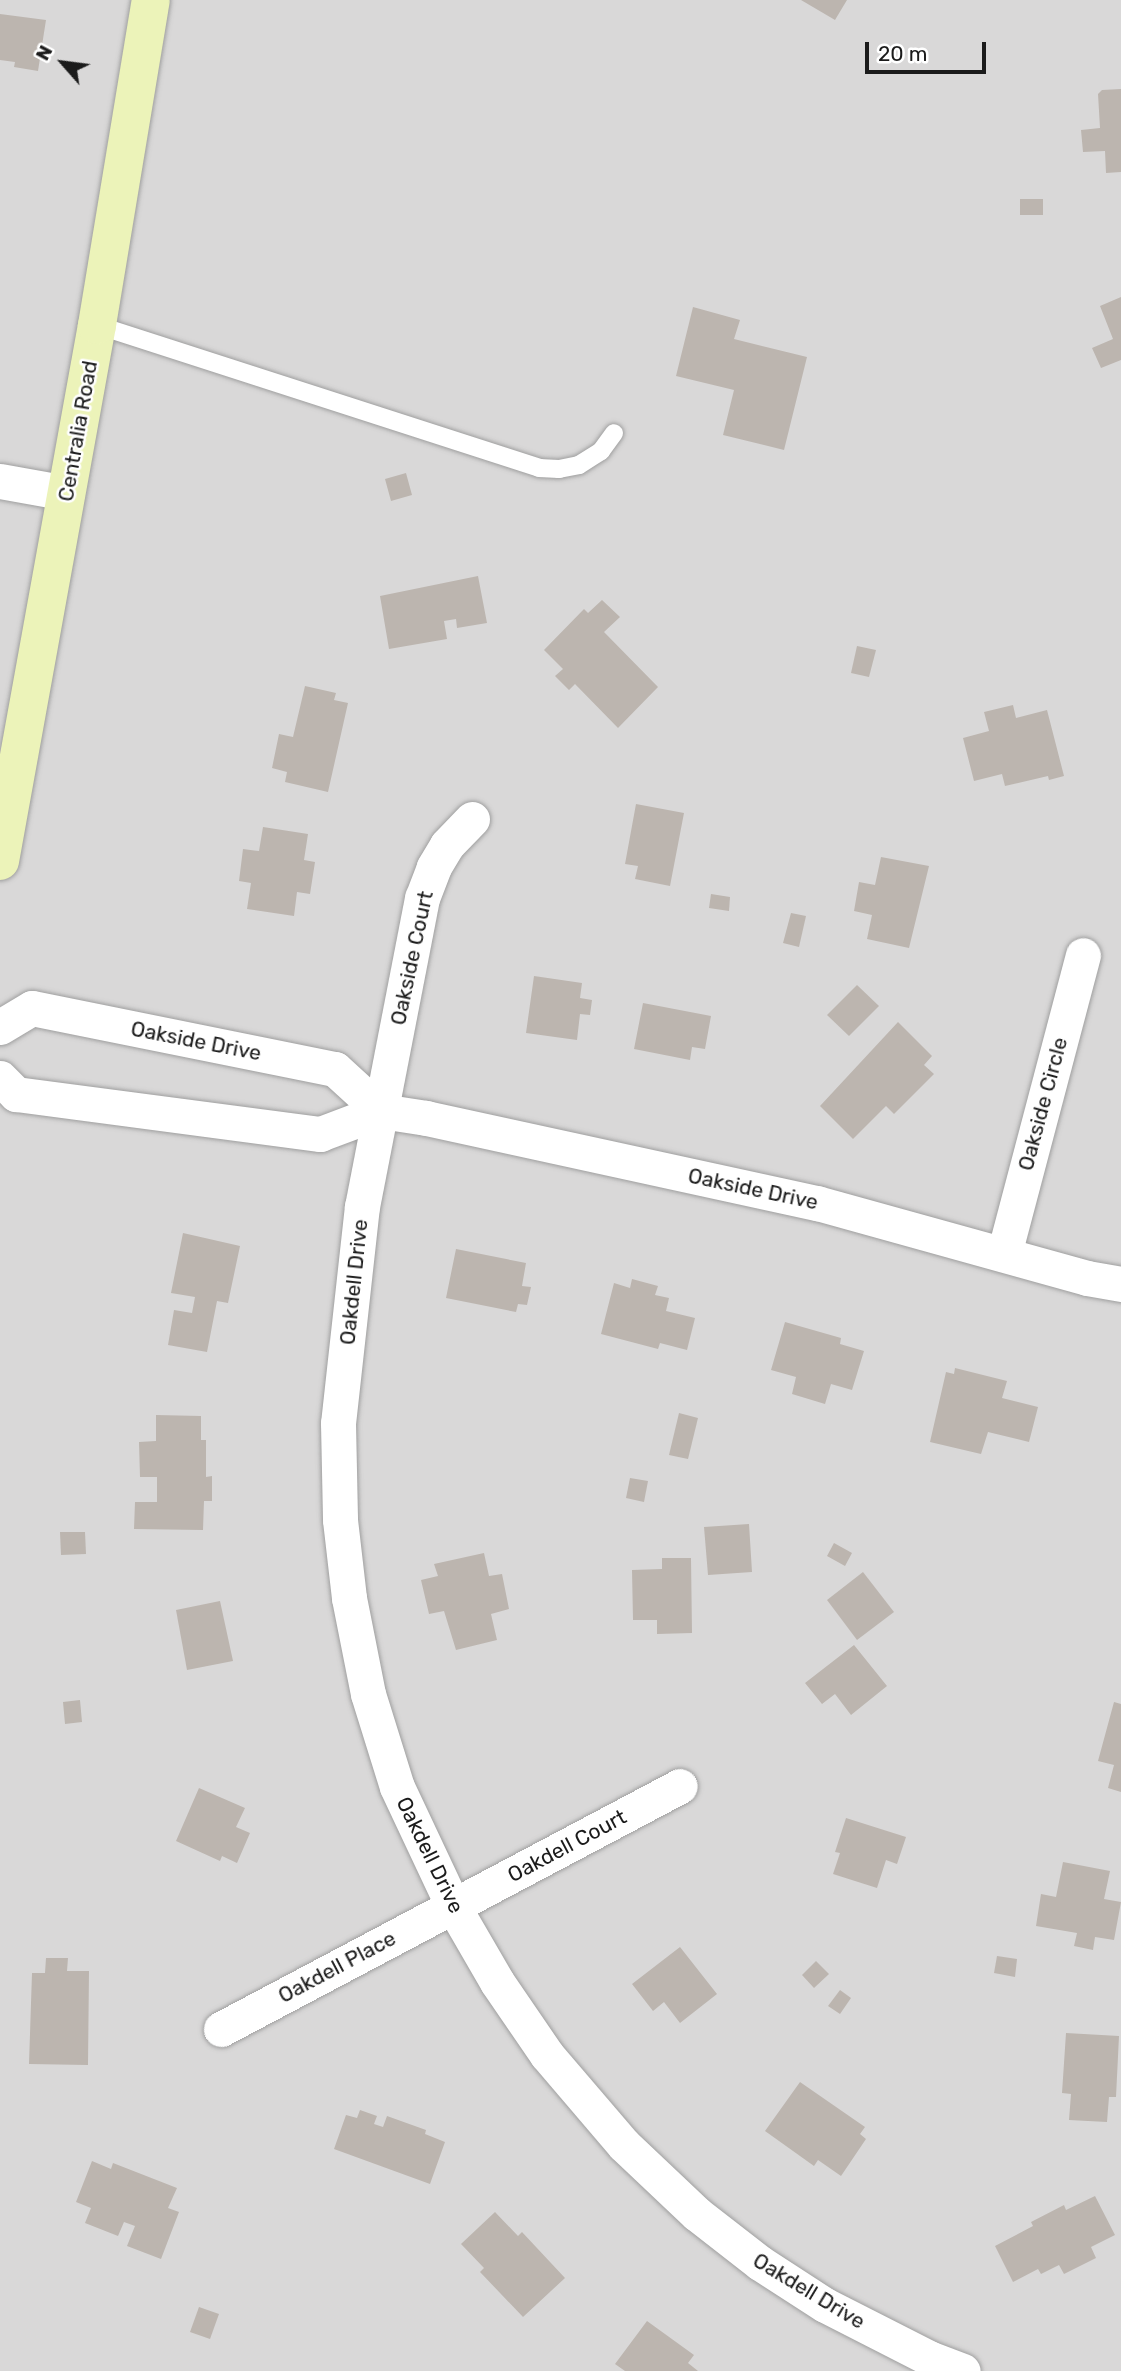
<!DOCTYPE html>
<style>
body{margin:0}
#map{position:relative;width:1121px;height:2371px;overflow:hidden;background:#ece9e2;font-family:Rubik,sans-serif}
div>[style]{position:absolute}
.residential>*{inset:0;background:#d9d8d8}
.building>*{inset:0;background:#bcb5af}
.roads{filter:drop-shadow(0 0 2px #9f9f9f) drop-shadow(0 0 2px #9f9f9f)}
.lane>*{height:18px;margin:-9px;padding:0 9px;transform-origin:9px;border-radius:9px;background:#fff}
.street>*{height:35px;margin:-17.5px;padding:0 17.5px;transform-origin:17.5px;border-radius:17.5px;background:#fff}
.secondary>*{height:38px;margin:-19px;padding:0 19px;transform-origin:19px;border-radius:19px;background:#ecf3b9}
span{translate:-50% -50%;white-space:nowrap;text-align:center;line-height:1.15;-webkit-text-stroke:5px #fff;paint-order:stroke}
.street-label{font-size:21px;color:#1b1b1b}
.north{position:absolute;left:28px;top:28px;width:70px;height:70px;-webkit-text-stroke:5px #fff;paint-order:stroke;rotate:298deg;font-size:19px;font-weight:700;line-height:28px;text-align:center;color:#1b1b1b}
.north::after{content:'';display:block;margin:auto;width:24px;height:32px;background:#1b1b1b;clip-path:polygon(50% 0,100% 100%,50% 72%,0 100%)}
.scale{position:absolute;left:865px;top:42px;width:121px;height:32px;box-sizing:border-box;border:4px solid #1b1b1b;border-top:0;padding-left:9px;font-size:21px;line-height:24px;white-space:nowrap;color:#1b1b1b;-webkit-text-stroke:5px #fff;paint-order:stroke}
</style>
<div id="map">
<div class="residential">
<i style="clip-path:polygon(0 0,1121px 0,1121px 2371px,0 2371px)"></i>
</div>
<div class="building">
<i style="clip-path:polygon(801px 0,847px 0,835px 20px)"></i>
<i style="clip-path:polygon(0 14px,46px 20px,38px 71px,14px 67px,15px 62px,0 60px)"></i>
<i style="clip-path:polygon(1121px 89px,1121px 172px,1106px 173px,1105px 151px,1083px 152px,1081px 130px,1100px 128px,1098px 94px,1102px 90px)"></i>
<i style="clip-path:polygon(1020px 199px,1043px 199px,1043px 215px,1020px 215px)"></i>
<i style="clip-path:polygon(1121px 297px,1121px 360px,1101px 368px,1092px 348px,1113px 339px,1100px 306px)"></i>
<i style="clip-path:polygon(693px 307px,740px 320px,734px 339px,807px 357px,784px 450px,723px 435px,734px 390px,676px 376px)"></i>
<i style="clip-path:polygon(406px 473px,412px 495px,391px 501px,385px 479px)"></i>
<i style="clip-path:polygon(478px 576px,487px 623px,457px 628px,456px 619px,444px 621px,447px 639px,389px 649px,380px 596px)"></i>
<i style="clip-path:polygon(602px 600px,620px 617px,604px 632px,658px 687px,618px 728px,575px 684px,569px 690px,555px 676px,563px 669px,544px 650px,584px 609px,588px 613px)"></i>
<i style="clip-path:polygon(857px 646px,876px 650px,869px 677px,851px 673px)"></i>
<i style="clip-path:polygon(305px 686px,336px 693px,334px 700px,348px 703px,328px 792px,285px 782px,287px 772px,272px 768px,279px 734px,293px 737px)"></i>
<i style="clip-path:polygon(1013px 705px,1016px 718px,1047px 710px,1064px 776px,1049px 780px,1048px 776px,1005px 786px,1002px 774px,974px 781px,963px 738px,989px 731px,984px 712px)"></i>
<i style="clip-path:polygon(636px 804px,684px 813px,670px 886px,635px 879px,638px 866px,625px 864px)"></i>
<i style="clip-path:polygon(263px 827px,308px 834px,304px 860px,315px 862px,310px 894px,297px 892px,294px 916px,247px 909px,251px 883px,239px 881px,243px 849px,259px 851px)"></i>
<i style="clip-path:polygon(881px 857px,929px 866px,909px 948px,867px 939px,872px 915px,854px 911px,859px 882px,875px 885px)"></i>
<i style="clip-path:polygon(711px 894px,730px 897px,729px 911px,709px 908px)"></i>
<i style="clip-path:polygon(791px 913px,806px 916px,799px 947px,783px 943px)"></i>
<i style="clip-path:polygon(534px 976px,582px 983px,580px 998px,592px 1000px,590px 1015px,580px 1014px,577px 1040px,526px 1033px)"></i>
<i style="clip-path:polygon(857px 985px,879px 1006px,849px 1036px,827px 1015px)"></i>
<i style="clip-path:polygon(643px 1003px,711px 1016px,705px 1049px,692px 1047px,690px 1060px,634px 1049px)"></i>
<i style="clip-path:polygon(898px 1022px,932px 1056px,924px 1065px,934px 1074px,894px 1114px,886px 1106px,853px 1139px,820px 1106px)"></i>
<i style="clip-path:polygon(183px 1233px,240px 1246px,228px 1303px,217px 1301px,207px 1352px,168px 1345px,174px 1310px,192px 1313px,195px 1297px,171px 1293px)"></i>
<i style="clip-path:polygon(456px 1249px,526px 1263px,522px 1286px,531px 1287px,527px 1305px,518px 1304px,516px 1312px,446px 1298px)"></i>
<i style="clip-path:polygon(632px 1279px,658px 1286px,655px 1295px,669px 1298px,666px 1311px,695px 1318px,687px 1350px,660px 1343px,658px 1349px,601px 1334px,614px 1283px,630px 1288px)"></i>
<i style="clip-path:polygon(785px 1322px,841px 1338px,840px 1344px,864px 1351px,852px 1390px,831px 1384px,825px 1404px,792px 1394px,796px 1377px,771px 1370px)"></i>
<i style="clip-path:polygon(955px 1368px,1007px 1381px,1002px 1398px,1038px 1407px,1029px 1442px,988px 1432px,981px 1454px,930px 1442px,946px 1372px,954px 1374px)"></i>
<i style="clip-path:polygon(679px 1413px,698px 1418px,688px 1459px,669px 1455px)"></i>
<i style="clip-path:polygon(156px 1415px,201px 1416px,201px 1440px,206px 1440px,206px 1477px,212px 1476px,212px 1501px,204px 1501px,203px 1530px,134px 1529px,135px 1502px,157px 1502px,157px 1477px,140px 1477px,139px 1442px,156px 1441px)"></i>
<i style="clip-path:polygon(630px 1478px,648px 1481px,644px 1502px,626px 1498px)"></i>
<i style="clip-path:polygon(749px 1524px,752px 1572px,708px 1575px,704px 1527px)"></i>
<i style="clip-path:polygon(60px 1532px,85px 1532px,86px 1554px,61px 1555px)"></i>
<i style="clip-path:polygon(834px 1543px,852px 1553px,845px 1566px,827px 1556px)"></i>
<i style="clip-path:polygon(484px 1553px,489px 1576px,502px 1574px,509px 1609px,491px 1614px,497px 1640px,456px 1650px,444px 1611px,429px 1614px,421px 1580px,438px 1576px,434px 1564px)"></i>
<i style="clip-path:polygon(662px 1558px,691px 1558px,692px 1633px,657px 1634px,657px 1620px,633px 1620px,632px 1570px,662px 1569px)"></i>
<i style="clip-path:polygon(863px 1572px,894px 1612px,857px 1640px,827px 1600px)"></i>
<i style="clip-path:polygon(220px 1601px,233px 1661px,187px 1670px,176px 1610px)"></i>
<i style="clip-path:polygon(854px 1645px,887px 1686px,851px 1715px,835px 1694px,822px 1704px,805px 1683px)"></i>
<i style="clip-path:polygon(80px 1700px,82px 1722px,65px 1724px,63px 1702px)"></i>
<i style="clip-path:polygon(1114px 1702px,1121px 1704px,1121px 1792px,1108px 1788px,1114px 1765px,1098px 1761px)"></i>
<i style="clip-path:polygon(199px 1788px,245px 1808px,236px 1827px,250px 1833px,237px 1863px,222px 1856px,220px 1861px,176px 1841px)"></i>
<i style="clip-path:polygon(846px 1818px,906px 1837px,897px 1864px,886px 1860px,877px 1888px,833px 1874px,840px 1853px,835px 1852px)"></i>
<i style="clip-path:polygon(1063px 1862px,1110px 1871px,1104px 1899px,1121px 1902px,1114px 1940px,1095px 1937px,1093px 1950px,1074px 1946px,1077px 1933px,1036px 1926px,1041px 1894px,1056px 1897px)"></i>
<i style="clip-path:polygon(680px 1947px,717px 1994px,680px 2023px,664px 2002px,653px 2011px,632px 1984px)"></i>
<i style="clip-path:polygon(997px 1956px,1017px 1959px,1015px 1977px,994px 1973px)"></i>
<i style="clip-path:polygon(46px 1958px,68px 1958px,67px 1971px,89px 1971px,88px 2065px,29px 2064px,32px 1973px,45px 1973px)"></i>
<i style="clip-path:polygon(816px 1961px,829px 1974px,814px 1988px,802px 1975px)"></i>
<i style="clip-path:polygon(840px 1990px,851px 1998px,840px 2014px,828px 2006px)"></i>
<i style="clip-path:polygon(1066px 2033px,1119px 2036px,1116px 2097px,1109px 2097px,1107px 2122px,1069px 2120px,1071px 2094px,1062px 2093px)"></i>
<i style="clip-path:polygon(800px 2082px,865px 2127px,860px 2134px,866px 2139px,841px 2176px,818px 2160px,814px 2166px,765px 2131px)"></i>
<i style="clip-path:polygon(360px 2110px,377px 2116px,374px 2124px,383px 2127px,387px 2116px,426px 2130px,425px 2134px,445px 2142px,430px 2184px,334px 2149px,346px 2115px,357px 2118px)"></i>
<i style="clip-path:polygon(92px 2161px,111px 2169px,113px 2163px,177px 2188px,168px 2208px,179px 2212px,161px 2259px,127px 2246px,135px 2226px,124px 2222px,118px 2236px,85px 2223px,91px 2208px,76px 2202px)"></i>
<i style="clip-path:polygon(1095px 2196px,1115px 2235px,1091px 2247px,1096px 2258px,1064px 2274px,1059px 2265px,1041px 2274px,1038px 2269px,1013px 2282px,995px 2246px,1033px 2226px,1031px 2222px,1064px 2205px,1066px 2210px)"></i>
<i style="clip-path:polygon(495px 2212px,518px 2236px,522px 2232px,565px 2278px,523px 2317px,480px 2272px,484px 2268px,461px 2244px)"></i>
<i style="clip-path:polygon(199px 2307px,219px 2314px,210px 2339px,190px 2332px)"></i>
<i style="clip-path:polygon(647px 2321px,694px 2355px,688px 2363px,698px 2371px,625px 2371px,615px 2364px)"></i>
</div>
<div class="roads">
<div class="lane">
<i style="left:97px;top:325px;width:465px;rotate:17.9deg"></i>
<i style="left:539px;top:468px;width:20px;rotate:3deg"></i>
<i style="left:559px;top:469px;width:20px;rotate:-11deg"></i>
<i style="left:579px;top:465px;width:26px;rotate:-32deg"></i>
<i style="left:601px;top:451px;width:22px;rotate:-54deg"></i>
</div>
<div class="street">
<i style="left:0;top:481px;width:68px;rotate:10.2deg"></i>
<i style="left:472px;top:819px;width:36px;rotate:134deg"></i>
<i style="left:447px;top:845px;width:26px;rotate:121deg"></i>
<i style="left:434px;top:867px;width:33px;rotate:111deg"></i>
<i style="left:422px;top:898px;width:314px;rotate:101deg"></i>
<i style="left:362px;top:1206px;width:218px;rotate:96.3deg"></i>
<i style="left:338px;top:1423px;width:97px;rotate:88.8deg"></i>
<i style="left:340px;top:1520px;width:79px;rotate:83.4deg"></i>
<i style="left:349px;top:1598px;width:98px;rotate:78.8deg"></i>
<i style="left:368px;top:1694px;width:97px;rotate:72.7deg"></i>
<i style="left:397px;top:1787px;width:132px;rotate:64.8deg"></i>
<i style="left:453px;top:1906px;width:88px;rotate:59.9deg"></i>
<i style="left:497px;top:1982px;width:88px;rotate:55.6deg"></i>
<i style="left:547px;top:2055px;width:118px;rotate:49.5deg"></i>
<i style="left:624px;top:2145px;width:100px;rotate:43.4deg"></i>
<i style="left:697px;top:2214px;width:80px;rotate:37.9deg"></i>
<i style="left:760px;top:2263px;width:77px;rotate:32.9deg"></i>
<i style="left:825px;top:2305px;width:117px;rotate:27deg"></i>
<i style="left:929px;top:2358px;width:36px;rotate:21deg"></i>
<i style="left:0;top:1027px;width:37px;rotate:-31deg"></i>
<i style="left:32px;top:1008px;width:309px;rotate:11.4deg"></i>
<i style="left:335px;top:1069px;width:62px;rotate:42.4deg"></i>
<i style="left:0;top:1078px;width:23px;rotate:45deg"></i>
<i style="left:16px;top:1094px;width:307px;rotate:7.5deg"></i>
<i style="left:320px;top:1134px;width:65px;rotate:-20.7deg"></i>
<i style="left:381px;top:1111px;width:46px;rotate:8.8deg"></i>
<i style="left:426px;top:1118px;width:400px;rotate:12.3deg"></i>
<i style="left:817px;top:1203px;width:280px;rotate:15.5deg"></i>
<i style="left:1087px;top:1278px;width:35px;rotate:10deg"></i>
<i style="left:1004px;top:1254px;width:309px;rotate:-75.2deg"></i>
<i style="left:221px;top:2029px;width:519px;rotate:-27.9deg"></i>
</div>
<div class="secondary">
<i style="left:0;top:861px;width:545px;rotate:-79.74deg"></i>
<i style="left:97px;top:325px;width:329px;rotate:-80.6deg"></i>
</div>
</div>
<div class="street-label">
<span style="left:78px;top:431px;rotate:-80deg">Centralia Road</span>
<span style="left:412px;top:958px;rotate:-78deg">Oakside Court</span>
<span style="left:196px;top:1041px;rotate:11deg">Oakside Drive</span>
<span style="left:1043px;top:1104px;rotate:-75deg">Oakside Circle</span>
<span style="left:753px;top:1189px;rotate:12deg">Oakside Drive</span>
<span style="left:354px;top:1282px;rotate:-84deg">Oakdell Drive</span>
<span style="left:567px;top:1846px;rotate:-28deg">Oakdell Court</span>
<span style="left:430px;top:1855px;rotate:64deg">Oakdell Drive</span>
<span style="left:337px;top:1967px;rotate:-28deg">Oakdell Place</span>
<span style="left:809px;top:2291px;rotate:31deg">Oakdell Drive</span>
</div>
<div class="north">N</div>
<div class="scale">20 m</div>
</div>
